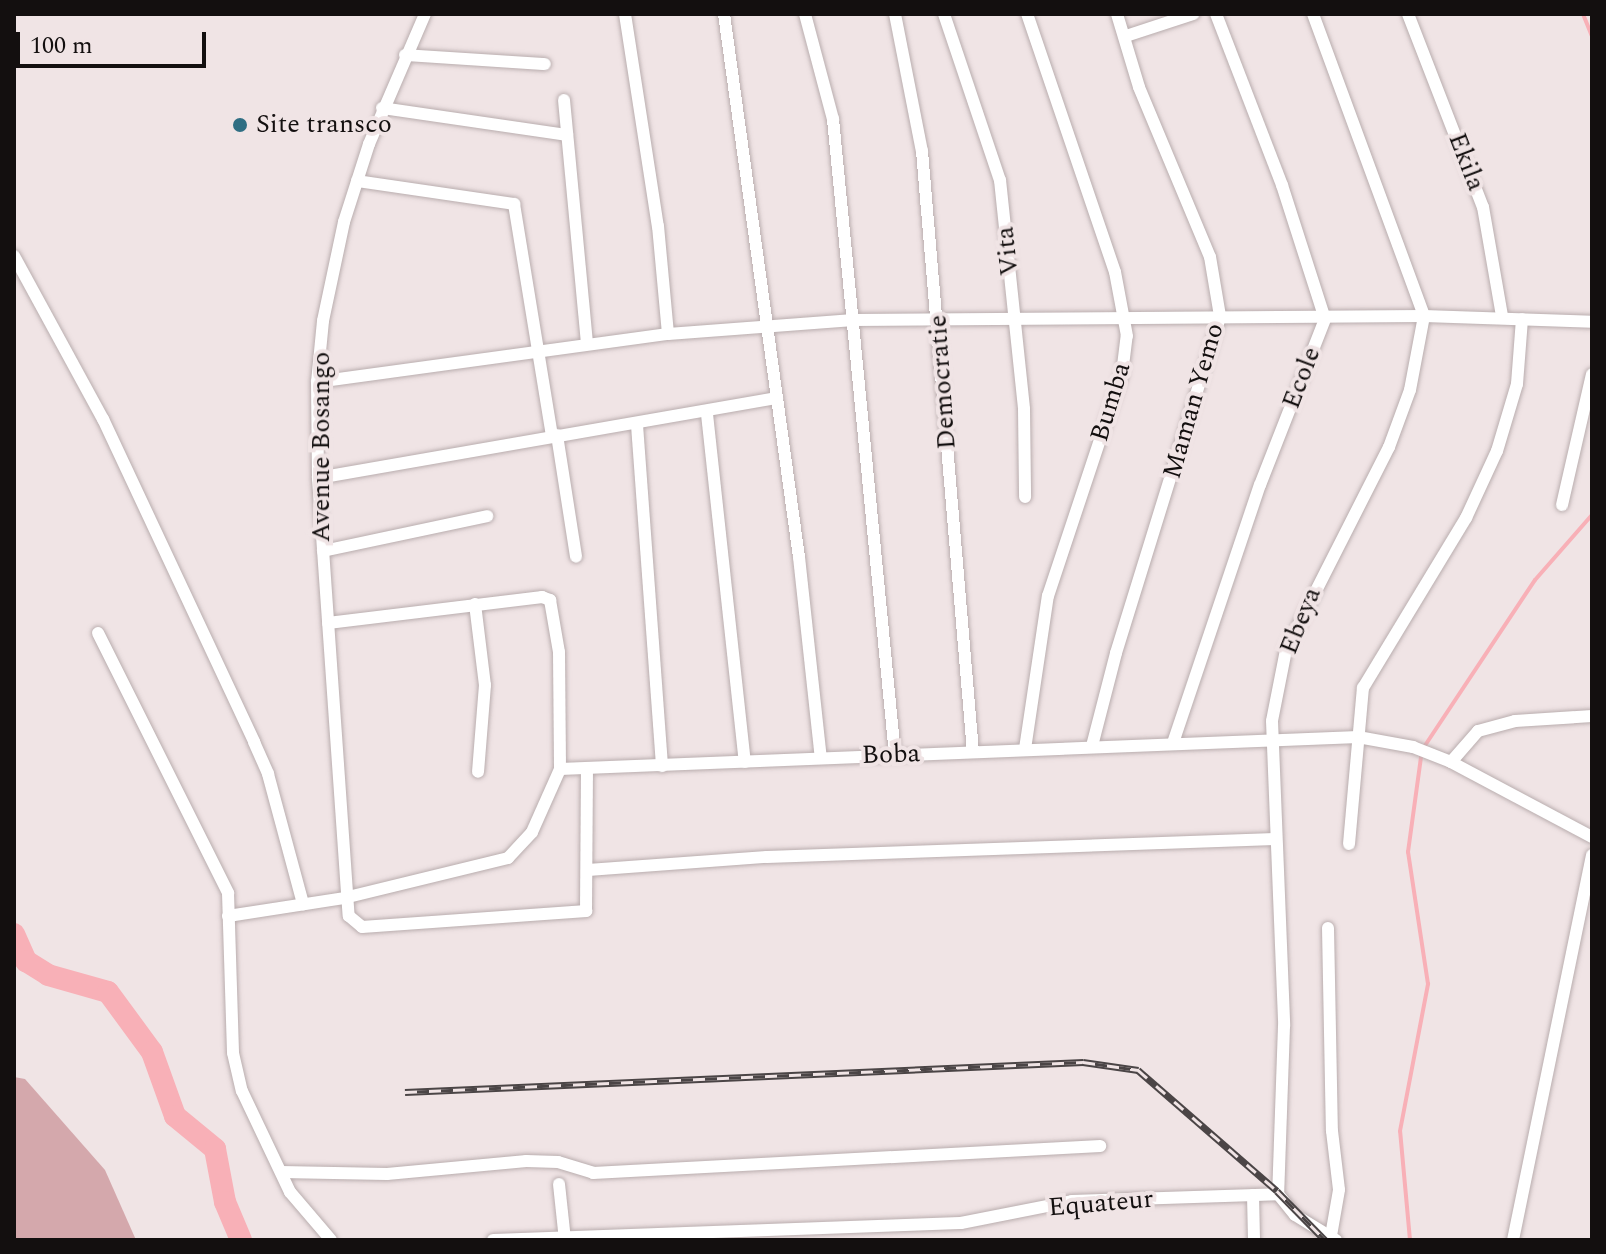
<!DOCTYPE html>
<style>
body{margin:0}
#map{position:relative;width:1606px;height:1254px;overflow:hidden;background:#f0e4e5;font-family:Spectral,serif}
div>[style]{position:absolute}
.green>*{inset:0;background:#d4a8ac}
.stream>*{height:4px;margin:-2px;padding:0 2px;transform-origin:2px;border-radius:2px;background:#f8b0b7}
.river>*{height:22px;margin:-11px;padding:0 11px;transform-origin:11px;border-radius:11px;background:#f8b0b7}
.roads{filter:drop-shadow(0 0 2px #b9adae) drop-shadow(0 0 2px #b9adae)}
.street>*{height:12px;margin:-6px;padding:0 6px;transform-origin:6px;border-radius:6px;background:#fff}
.rail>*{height:7px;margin-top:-3.5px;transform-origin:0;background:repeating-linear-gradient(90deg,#f0e4e5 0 12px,#4b4546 0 24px);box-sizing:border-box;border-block:2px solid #4b4546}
.dots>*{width:22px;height:22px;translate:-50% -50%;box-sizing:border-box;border:4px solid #f0e4e5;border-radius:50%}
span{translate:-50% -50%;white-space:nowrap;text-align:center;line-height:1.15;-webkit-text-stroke:8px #f0e4e5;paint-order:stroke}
.poi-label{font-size:26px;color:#130f0f}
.left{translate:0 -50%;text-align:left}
.street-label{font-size:26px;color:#130f0f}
.frame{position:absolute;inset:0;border:16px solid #130f0f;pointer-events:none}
.scale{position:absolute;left:16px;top:32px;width:190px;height:36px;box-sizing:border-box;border:4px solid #130f0f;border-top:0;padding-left:10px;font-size:24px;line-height:28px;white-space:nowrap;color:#130f0f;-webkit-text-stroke:6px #f0e4e5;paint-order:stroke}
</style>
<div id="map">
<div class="green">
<i style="clip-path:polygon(14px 1077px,25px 1079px,105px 1170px,136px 1240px,14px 1240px)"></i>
</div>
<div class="stream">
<i style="left:1583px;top:14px;width:24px;rotate:68deg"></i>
<i style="left:1410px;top:1240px;width:109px;rotate:-95.2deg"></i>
<i style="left:1400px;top:1131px;width:150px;rotate:-79.2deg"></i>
<i style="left:1428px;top:984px;width:134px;rotate:-98.6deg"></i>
<i style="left:1408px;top:852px;width:103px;rotate:-82.2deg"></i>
<i style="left:1422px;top:750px;width:204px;rotate:-56.4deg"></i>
<i style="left:1535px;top:580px;width:86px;rotate:-48.8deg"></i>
</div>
<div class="river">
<i style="left:14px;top:934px;width:30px;rotate:66deg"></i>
<i style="left:26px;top:961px;width:26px;rotate:32deg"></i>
<i style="left:48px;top:975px;width:62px;rotate:15.8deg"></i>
<i style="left:108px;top:992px;width:74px;rotate:53.7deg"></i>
<i style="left:152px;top:1052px;width:68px;rotate:70.2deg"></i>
<i style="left:175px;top:1116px;width:52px;rotate:39.5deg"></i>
<i style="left:215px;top:1149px;width:54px;rotate:79.3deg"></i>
<i style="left:225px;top:1202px;width:41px;rotate:67.2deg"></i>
</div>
<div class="roads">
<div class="street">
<i style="left:425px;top:14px;width:142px;rotate:113.3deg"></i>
<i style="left:369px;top:144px;width:82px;rotate:107.8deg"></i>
<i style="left:344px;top:222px;width:101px;rotate:102deg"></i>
<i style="left:323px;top:321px;width:61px;rotate:95.6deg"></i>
<i style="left:317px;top:382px;width:96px;rotate:89.4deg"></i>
<i style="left:318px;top:478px;width:439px;rotate:86deg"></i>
<i style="left:349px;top:916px;width:17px;rotate:40deg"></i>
<i style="left:362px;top:927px;width:225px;rotate:-4.1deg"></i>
<i style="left:586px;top:911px;width:141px;rotate:-89.6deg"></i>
<i style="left:625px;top:14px;width:215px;rotate:81.2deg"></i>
<i style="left:658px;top:226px;width:108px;rotate:84.7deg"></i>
<i style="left:724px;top:14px;width:548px;rotate:82.14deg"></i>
<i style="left:799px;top:557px;width:202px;rotate:83.8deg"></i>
<i style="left:805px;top:14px;width:109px;rotate:75.1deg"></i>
<i style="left:833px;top:119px;width:639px;rotate:84.43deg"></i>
<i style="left:895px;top:14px;width:140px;rotate:78.9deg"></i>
<i style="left:922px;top:151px;width:603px;rotate:85.15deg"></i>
<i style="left:944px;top:14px;width:175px;rotate:71.4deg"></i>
<i style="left:1000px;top:180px;width:230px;rotate:84deg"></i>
<i style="left:1024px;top:409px;width:88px;rotate:89.3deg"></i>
<i style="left:1313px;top:14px;width:322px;rotate:69.8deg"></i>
<i style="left:1424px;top:316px;width:75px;rotate:100.7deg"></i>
<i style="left:1410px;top:390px;width:61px;rotate:110.2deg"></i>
<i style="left:1389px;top:447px;width:228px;rotate:116.9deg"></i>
<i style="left:1286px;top:650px;width:72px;rotate:101.2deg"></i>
<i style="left:1272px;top:721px;width:305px;rotate:87.7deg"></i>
<i style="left:1284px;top:1026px;width:168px;rotate:92deg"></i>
<i style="left:1278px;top:1194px;width:27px;rotate:51deg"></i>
<i style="left:1295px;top:1215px;width:48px;rotate:31.4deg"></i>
<i style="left:1408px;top:14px;width:207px;rotate:68.8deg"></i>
<i style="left:1483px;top:207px;width:111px;rotate:80.1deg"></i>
<i style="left:1126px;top:36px;width:71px;rotate:-18.2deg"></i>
<i style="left:405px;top:55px;width:140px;rotate:3.7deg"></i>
<i style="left:564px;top:100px;width:245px;rotate:84.6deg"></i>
<i style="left:382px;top:108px;width:187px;rotate:8.3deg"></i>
<i style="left:357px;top:181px;width:159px;rotate:8.3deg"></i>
<i style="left:514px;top:204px;width:235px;rotate:80.7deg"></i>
<i style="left:14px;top:256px;width:186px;rotate:61.4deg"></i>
<i style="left:103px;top:419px;width:357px;rotate:64.9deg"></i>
<i style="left:254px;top:742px;width:35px;rotate:66deg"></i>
<i style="left:268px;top:774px;width:135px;rotate:74.9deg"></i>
<i style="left:317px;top:382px;width:354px;rotate:-7.8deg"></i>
<i style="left:668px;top:334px;width:186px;rotate:-4.3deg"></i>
<i style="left:853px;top:320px;width:571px;rotate:-0.4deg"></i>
<i style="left:1424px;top:316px;width:168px;rotate:2deg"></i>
<i style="left:707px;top:414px;width:350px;rotate:83.8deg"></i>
<i style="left:637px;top:425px;width:342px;rotate:85.8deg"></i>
<i style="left:557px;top:435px;width:123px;rotate:81.1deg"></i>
<i style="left:318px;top:478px;width:466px;rotate:-9.9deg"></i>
<i style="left:1562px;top:505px;width:134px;rotate:-77.1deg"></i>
<i style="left:323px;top:551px;width:168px;rotate:-12deg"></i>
<i style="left:475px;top:604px;width:82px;rotate:83deg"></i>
<i style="left:485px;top:685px;width:87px;rotate:94.6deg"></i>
<i style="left:328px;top:623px;width:216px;rotate:-6.9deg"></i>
<i style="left:542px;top:597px;width:9px;rotate:21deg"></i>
<i style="left:550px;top:600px;width:53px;rotate:80.2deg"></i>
<i style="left:559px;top:652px;width:117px;rotate:89.5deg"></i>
<i style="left:98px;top:633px;width:291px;rotate:63.4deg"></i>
<i style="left:228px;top:893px;width:160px;rotate:88.2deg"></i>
<i style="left:233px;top:1053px;width:39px;rotate:77deg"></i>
<i style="left:242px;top:1091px;width:112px;rotate:64.6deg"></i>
<i style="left:290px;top:1192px;width:63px;rotate:49.5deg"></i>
<i style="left:1173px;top:743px;width:272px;rotate:-71.4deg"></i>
<i style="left:1260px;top:485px;width:178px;rotate:-68.6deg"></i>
<i style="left:1325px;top:319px;width:141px;rotate:-107.8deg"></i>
<i style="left:1282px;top:185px;width:183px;rotate:-111.1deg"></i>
<i style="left:1092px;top:746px;width:96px;rotate:-75.5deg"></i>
<i style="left:1116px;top:653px;width:353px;rotate:-72.8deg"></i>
<i style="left:1220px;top:316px;width:60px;rotate:-99.6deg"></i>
<i style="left:1210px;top:257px;width:184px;rotate:-112.7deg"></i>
<i style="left:1139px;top:87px;width:76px;rotate:-106.8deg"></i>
<i style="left:1025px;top:749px;width:155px;rotate:-81.5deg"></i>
<i style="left:1048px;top:596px;width:234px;rotate:-71.6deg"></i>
<i style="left:1122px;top:374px;width:38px;rotate:-83deg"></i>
<i style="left:1127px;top:336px;width:65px;rotate:-100.6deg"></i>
<i style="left:1115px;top:272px;width:273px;rotate:-108.8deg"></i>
<i style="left:1451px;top:762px;width:160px;rotate:28deg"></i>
<i style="left:1349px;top:844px;width:157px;rotate:-84.9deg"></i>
<i style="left:1363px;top:688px;width:199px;rotate:-58.8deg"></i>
<i style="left:1466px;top:518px;width:74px;rotate:-65.2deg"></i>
<i style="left:1497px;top:451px;width:70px;rotate:-73.4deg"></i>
<i style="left:1517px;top:384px;width:65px;rotate:-85.6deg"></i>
<i style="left:588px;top:870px;width:179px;rotate:-4.2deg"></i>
<i style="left:767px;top:857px;width:508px;rotate:-2.03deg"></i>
<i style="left:228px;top:916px;width:117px;rotate:-8.8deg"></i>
<i style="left:344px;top:898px;width:169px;rotate:-13.7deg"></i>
<i style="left:508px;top:858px;width:35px;rotate:-47deg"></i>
<i style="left:532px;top:832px;width:69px;rotate:-66deg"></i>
<i style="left:560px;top:769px;width:799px;rotate:-2.3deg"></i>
<i style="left:1358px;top:737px;width:56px;rotate:10.3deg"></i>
<i style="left:1413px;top:747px;width:41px;rotate:21.5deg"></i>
<i style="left:1451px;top:762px;width:41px;rotate:-48.9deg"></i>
<i style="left:1478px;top:731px;width:38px;rotate:-15deg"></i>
<i style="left:1515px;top:721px;width:77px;rotate:-3.7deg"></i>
<i style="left:1328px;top:928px;width:203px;rotate:88.9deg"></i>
<i style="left:1332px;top:1131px;width:59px;rotate:83.2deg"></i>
<i style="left:1339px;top:1190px;width:47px;rotate:99.9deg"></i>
<i style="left:281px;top:1172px;width:106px;rotate:1.1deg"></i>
<i style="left:387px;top:1174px;width:140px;rotate:-5.3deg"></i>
<i style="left:526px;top:1161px;width:32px;rotate:2deg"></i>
<i style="left:558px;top:1162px;width:37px;rotate:17deg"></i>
<i style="left:593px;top:1173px;width:508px;rotate:-3.05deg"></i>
<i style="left:559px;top:1184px;width:56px;rotate:83.9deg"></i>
<i style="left:1253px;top:1195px;width:45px;rotate:88.7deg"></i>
<i style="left:493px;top:1240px;width:468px;rotate:-2.1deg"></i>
<i style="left:961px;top:1223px;width:113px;rotate:-11.2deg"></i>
<i style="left:1072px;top:1201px;width:206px;rotate:-1.9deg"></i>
<i style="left:1513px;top:1240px;width:393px;rotate:-78.4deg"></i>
</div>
</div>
<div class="rail">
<i style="left:405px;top:1092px;width:679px;rotate:-2.53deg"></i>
<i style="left:1083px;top:1062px;width:56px;rotate:8.3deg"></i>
<i style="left:1138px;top:1070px;width:184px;rotate:41deg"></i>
<i style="left:1277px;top:1191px;width:69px;rotate:45.6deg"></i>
</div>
<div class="dots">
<i style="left:240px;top:125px;background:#2f6e83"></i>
</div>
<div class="poi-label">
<span class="left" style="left:256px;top:125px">Site transco</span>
</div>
<div class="street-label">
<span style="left:1466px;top:162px;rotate:69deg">Ekila</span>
<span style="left:1008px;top:251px;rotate:-96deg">Vita</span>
<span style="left:1302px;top:378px;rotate:-69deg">Ecole</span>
<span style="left:943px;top:382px;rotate:-94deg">Democratie</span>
<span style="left:1194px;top:401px;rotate:-74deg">Maman Yemo</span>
<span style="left:1111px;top:402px;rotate:-73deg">Bumba</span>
<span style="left:322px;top:447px;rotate:-90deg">Avenue Bosango</span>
<span style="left:1301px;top:621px;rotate:-68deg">Ebeya</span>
<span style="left:891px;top:755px;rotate:-2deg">Boba</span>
<span style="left:1101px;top:1204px;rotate:-5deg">Equateur</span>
</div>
<div class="frame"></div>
<div class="scale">100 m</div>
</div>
